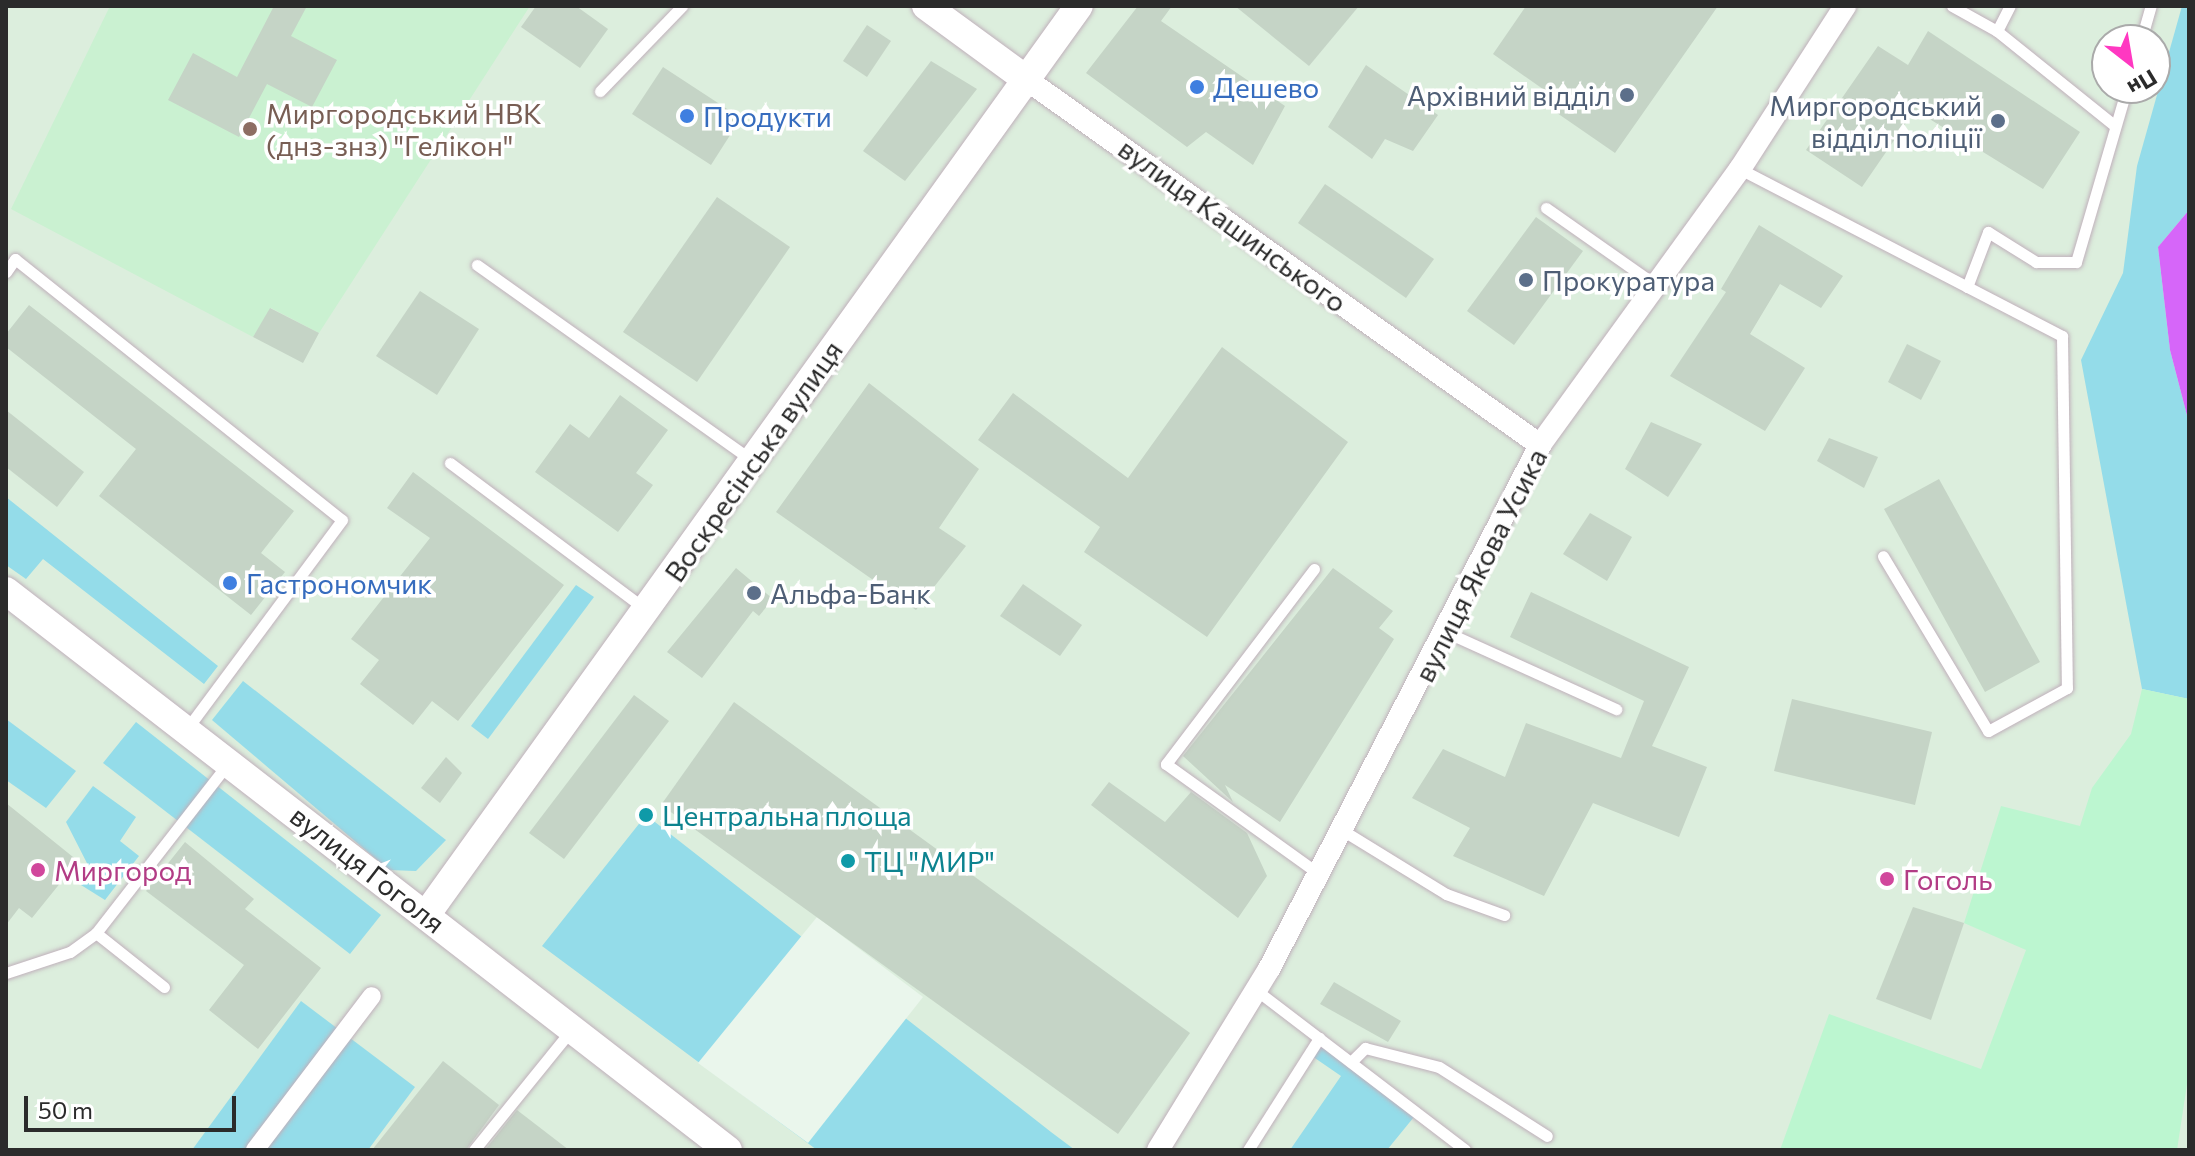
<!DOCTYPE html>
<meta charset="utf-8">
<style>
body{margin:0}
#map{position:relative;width:2195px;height:1156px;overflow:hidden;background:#dceedd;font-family:Commissioner,sans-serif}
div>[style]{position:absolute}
.education>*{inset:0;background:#caf1d1}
.green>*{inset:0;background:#94dce9}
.sand>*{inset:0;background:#bcf6d0}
.plaza>*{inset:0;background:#eaf6ec}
.water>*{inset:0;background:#d666f9}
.building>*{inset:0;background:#c5d4c6}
.roads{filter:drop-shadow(0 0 2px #c0b0bb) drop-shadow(0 0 2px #c0b0bb)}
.service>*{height:11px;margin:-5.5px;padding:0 5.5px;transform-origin:5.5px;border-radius:5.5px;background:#fff}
.pedestrian>*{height:18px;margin:-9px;padding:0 9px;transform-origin:9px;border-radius:9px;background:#fff}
.minor>*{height:22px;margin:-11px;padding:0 11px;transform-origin:11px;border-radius:11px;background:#fff}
.tertiary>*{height:28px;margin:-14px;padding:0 14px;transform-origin:14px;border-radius:14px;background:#fff}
.dots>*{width:22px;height:22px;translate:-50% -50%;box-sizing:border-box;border:4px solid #fff;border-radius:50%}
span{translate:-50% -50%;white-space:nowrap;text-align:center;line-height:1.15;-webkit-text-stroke:7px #fff;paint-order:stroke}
.shop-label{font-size:28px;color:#366cbe}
.left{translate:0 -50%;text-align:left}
.service-label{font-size:28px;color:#4e5e75}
.right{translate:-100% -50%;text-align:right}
.education-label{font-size:28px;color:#785e54}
.street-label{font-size:28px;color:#2b2b2b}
.culture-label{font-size:28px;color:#0d838f}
.hotel-label{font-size:28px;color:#b23c85}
.frame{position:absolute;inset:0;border:8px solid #2b2b2b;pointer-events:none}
.north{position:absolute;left:2091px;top:24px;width:80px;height:80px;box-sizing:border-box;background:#fff;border:2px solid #aaa;border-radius:50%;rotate:149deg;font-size:22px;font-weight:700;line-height:32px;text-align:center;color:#2b2b2b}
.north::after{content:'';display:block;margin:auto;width:28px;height:36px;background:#ff38c1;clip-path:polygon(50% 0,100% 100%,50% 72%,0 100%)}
.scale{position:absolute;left:24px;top:1096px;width:212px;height:36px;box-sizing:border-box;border:4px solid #2b2b2b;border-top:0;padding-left:10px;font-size:24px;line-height:28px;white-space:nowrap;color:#2b2b2b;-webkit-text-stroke:6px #fff;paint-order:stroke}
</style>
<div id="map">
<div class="education">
<i style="clip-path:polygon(110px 6px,530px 6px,319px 333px,271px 308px,253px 337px,11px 209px)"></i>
</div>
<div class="green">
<i style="clip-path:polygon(2182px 6px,2189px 6px,2189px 210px,2158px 247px,2170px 350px,2189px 423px,2189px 699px,2142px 689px,2081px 360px,2123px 273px,2137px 166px)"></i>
<i style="clip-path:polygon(6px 497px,218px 666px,204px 684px,43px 559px,26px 579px,6px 565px)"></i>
<i style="clip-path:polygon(576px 585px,594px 597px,488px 739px,471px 726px)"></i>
<i style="clip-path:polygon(243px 681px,446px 840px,416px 871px,389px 870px,212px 720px)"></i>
<i style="clip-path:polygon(6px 719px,76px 771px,46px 808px,6px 780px)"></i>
<i style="clip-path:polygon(136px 722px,381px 915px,350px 954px,103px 763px)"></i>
<i style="clip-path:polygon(93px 786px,136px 817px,120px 841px,139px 856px,105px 900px,81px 885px,91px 871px,66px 822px)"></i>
<i style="clip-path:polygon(646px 815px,1051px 1132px,1075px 1150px,817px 1150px,542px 946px)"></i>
<i style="clip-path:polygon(301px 1001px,415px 1087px,368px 1150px,192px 1150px)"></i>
<i style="clip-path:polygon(1319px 1038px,1418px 1112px,1387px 1150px,1290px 1150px,1341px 1076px,1309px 1054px)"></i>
</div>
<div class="sand">
<i style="clip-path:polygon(2142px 689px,2189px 699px,2189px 1071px,2177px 1150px,1780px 1150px,1829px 1014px,1981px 1069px,2026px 950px,1964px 923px,2001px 806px,2080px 826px,2092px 788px,2131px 734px)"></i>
</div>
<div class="plaza">
<i style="clip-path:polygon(817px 917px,923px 997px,808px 1143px,698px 1063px)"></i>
</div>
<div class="water">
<i style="clip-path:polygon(2189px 210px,2189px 423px,2170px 350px,2158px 247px)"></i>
</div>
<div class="building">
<i style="clip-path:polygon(274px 6px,307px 6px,291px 36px,337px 60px,312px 107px,267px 84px,239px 137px,168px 100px,193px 53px,237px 77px)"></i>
<i style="clip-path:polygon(536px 6px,576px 6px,608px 29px,580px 68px,521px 27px)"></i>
<i style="clip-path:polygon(1138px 6px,1172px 6px,1161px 21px,1285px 106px,1253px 165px,1206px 132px,1187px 147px,1086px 73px)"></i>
<i style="clip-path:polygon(1235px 6px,1359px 6px,1309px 66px)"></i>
<i style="clip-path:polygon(1526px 6px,1718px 6px,1615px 153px,1544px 104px,1550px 94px,1493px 54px)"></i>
<i style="clip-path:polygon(867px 25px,891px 41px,867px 77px,843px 61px)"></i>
<i style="clip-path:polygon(1928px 31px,2080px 132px,2043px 189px,1915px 110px,1862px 187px,1806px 150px,1878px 46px,1908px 65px)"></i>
<i style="clip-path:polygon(931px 61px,977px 89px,905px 181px,863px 151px)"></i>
<i style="clip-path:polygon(1366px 65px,1438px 115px,1413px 151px,1385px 139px,1372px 159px,1328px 127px)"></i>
<i style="clip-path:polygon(663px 67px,741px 118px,711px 165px,632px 114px)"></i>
<i style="clip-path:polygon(1325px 184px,1434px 259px,1406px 298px,1298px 223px)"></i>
<i style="clip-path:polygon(717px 197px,790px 247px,697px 382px,623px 332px)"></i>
<i style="clip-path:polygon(1536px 217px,1583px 251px,1514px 345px,1467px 311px)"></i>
<i style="clip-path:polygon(1759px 225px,1843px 276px,1821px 308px,1780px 284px,1750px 334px,1805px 368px,1765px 431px,1670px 376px,1726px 292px,1721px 289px)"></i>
<i style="clip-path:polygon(420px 291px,479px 329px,437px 395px,376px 356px)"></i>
<i style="clip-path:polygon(29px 305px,294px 511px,261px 553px,285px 572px,251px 615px,99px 496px,136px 449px,6px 347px,6px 334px)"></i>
<i style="clip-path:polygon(270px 308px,319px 333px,303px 363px,253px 337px)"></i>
<i style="clip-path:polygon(1907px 344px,1941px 361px,1921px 400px,1888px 382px)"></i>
<i style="clip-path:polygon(1222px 347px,1348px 442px,1207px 637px,1084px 552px,1100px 527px,978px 440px,1013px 393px,1128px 478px)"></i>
<i style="clip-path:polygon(869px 383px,979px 469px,939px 528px,966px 546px,916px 610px,776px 512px)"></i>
<i style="clip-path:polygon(620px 395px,668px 430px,636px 473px,653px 485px,618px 532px,535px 472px,570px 424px,589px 438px)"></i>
<i style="clip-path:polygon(6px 410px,84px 472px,57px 507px,6px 467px)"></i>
<i style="clip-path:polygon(1651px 422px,1702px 444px,1668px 497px,1625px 469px)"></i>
<i style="clip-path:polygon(1829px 438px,1878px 457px,1864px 488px,1817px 461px)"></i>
<i style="clip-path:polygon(413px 472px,564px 585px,458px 721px,432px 701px,413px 725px,360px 684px,379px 660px,351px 639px,430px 538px,387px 508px)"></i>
<i style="clip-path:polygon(1939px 479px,2040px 662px,1985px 692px,1884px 509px)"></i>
<i style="clip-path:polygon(1590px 513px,1632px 537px,1607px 581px,1563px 554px)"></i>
<i style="clip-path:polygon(736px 568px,773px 599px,759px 616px,753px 611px,702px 678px,667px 652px)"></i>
<i style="clip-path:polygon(1333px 568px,1393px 611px,1379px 628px,1394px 639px,1280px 822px,1225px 785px,1233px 802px,1183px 756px)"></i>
<i style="clip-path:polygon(1023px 584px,1082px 625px,1060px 656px,1000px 616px)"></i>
<i style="clip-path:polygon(1531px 592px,1689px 667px,1652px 746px,1707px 767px,1679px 837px,1593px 803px,1544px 896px,1453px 856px,1470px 828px,1412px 798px,1443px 749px,1505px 777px,1526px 723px,1621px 758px,1644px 701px,1510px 637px)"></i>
<i style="clip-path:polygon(634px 695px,669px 721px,564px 859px,529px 833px)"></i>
<i style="clip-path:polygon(1792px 699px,1932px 732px,1915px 805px,1774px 771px)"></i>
<i style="clip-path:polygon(734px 702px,1190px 1033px,1118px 1134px,661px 805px)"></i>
<i style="clip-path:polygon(446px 757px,462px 773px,440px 803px,421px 788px)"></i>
<i style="clip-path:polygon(1109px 782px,1165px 822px,1191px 792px,1247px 833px,1267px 876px,1238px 918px,1091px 805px)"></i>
<i style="clip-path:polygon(6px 803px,78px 861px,32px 918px,19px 908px,6px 925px)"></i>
<i style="clip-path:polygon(185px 842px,254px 899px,245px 909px,321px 968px,258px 1049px,209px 1010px,244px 965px,146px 891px)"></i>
<i style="clip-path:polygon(1913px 907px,1964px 923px,1931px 1020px,1876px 999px)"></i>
<i style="clip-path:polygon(1334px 982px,1401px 1021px,1388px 1042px,1320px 1004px)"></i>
<i style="clip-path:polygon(443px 1061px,499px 1105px,466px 1150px,372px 1150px)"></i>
<i style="clip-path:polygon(517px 1110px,569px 1150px,485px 1150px)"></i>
</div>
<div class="roads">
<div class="service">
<i style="left:1952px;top:6px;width:51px;rotate:29.1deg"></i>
<i style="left:1997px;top:31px;width:151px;rotate:38.8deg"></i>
<i style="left:1997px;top:31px;width:28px;rotate:-63deg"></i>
<i style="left:2141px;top:40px;width:35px;rotate:-74deg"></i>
<i style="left:600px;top:91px;width:118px;rotate:-46deg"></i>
<i style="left:1740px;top:169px;width:363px;rotate:27.4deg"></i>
<i style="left:2062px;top:336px;width:352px;rotate:89.2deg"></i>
<i style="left:2067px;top:688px;width:90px;rotate:151.4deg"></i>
<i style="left:1988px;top:731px;width:204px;rotate:-121deg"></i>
<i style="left:1546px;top:208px;width:136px;rotate:35.1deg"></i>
<i style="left:477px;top:265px;width:339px;rotate:35.4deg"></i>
<i style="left:6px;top:272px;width:16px;rotate:-55deg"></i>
<i style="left:15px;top:259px;width:418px;rotate:38.6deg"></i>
<i style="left:342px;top:520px;width:260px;rotate:126.6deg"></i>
<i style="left:1967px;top:287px;width:59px;rotate:-69.1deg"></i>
<i style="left:1988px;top:232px;width:57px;rotate:32deg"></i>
<i style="left:2036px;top:262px;width:40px"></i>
<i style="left:2076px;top:262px;width:181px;rotate:-73.7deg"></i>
<i style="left:450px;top:463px;width:242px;rotate:36.8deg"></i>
<i style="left:1314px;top:569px;width:245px;rotate:127.2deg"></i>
<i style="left:1166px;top:764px;width:188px;rotate:35.7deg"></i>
<i style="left:1446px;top:632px;width:187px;rotate:24.4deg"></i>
<i style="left:1342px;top:830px;width:122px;rotate:31.6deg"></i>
<i style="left:1446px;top:894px;width:62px;rotate:19.9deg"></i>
<i style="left:6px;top:973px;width:67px;rotate:-18.2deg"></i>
<i style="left:70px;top:952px;width:32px;rotate:-36deg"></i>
<i style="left:164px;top:987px;width:87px;rotate:-141.5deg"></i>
<i style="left:96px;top:933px;width:217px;rotate:-52.1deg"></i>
<i style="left:1256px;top:990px;width:263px;rotate:37.4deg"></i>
<i style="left:1351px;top:1062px;width:20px;rotate:-45deg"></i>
<i style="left:1365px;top:1048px;width:76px;rotate:14.4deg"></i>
<i style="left:1439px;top:1067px;width:128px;rotate:32.6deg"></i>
<i style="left:474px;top:1150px;width:156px;rotate:-51deg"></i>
<i style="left:1248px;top:1150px;width:133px;rotate:-57.6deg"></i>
</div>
<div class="pedestrian">
<i style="left:255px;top:1150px;width:193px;rotate:-52.8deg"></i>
</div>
<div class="minor">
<i style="left:1023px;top:77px;width:635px;rotate:35.44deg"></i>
<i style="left:1158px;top:1150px;width:212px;rotate:-58.5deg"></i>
<i style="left:1269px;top:969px;width:590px;rotate:-62.65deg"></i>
<i style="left:1540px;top:445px;width:341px;rotate:-54.1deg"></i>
<i style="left:1740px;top:169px;width:194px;rotate:-57.2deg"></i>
</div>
<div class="tertiary">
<i style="left:926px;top:6px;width:120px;rotate:36.2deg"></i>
<i style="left:6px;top:591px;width:913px;rotate:37.75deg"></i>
<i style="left:426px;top:915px;width:1119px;rotate:-54.31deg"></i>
</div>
</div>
<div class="dots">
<i style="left:1197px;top:87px;background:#3f7fe0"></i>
<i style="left:1627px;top:95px;background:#5c6f8a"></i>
<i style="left:687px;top:116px;background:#3f7fe0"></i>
<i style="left:1998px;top:121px;background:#5c6f8a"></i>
<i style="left:250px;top:129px;background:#8d6e63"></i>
<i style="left:1526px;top:280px;background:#5c6f8a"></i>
<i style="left:230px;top:583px;background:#3f7fe0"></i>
<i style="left:754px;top:593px;background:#5c6f8a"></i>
<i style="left:646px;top:815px;background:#0f9aa8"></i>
<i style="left:848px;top:861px;background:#0f9aa8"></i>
<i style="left:38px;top:870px;background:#d1479c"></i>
<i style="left:1887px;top:879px;background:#d1479c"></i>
</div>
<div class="shop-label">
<span class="left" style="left:1213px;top:87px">Дешево</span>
<span class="left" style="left:703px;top:116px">Продукти</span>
<span class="left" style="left:246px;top:583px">Гастрономчик</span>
</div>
<div class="service-label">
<span class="right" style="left:1611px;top:95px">Архівний відділ</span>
<span class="right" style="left:1982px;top:121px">Миргородський<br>відділ поліції</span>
<span class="left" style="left:1542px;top:280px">Прокуратура</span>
<span class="left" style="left:770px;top:593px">Альфа-Банк</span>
</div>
<div class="education-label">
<span class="left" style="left:266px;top:129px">Миргородський НВК<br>(днз-знз) "Гелікон"</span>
</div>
<div class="street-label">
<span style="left:1233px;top:225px;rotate:36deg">вулиця Кашинського</span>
<span style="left:753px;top:461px;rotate:-55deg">Воскресінська вулиця</span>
<span style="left:1480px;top:565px;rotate:-63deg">вулиця Якова Усика</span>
<span style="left:368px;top:869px;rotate:38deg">вулиця Гоголя</span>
</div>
<div class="culture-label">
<span class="left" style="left:662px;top:815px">Центральна площа</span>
<span class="left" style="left:864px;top:861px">ТЦ "МИР"</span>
</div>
<div class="hotel-label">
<span class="left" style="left:54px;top:870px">Миргород</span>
<span class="left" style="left:1903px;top:879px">Гоголь</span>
</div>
<div class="frame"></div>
<div class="north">Пн</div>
<div class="scale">50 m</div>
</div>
